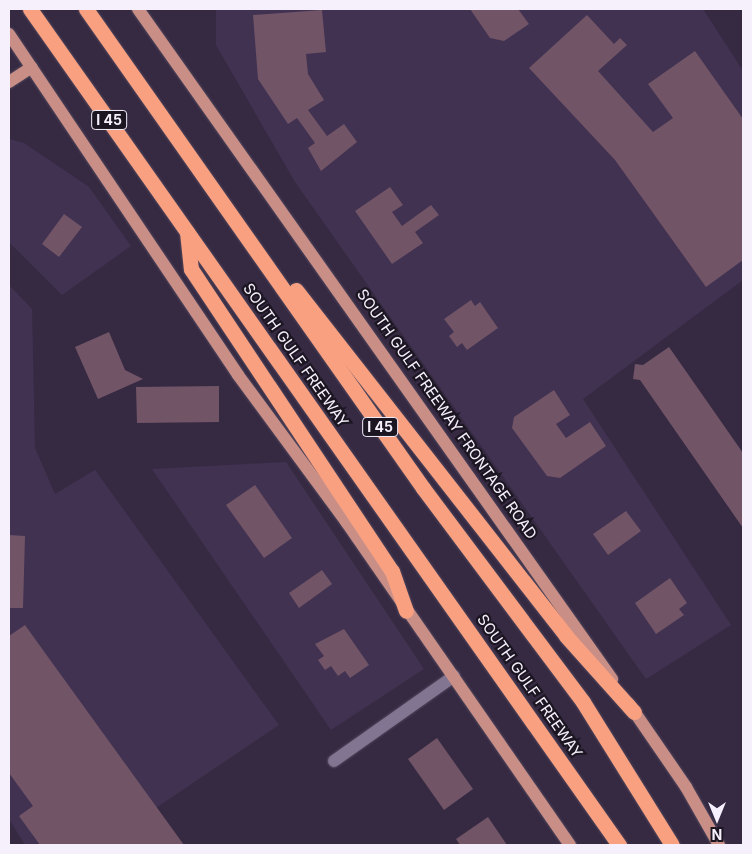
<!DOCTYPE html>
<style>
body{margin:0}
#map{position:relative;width:752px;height:854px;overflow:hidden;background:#362a43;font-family:Inter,sans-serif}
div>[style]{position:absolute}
.built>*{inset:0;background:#413252}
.building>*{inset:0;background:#715466}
.roads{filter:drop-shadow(0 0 1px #52475c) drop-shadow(0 0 1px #52475c)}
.minor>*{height:12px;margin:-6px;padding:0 6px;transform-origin:6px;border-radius:6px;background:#827592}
.major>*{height:12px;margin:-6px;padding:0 6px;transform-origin:6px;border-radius:6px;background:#c98f87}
.highway>*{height:15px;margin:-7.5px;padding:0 7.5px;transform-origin:7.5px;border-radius:7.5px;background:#f8a080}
span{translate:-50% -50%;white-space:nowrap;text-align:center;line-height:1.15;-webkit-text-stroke:4.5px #1b1621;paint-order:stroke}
.shield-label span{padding:1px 4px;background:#1b1621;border:1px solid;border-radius:4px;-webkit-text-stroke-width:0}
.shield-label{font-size:14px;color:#f6f0fd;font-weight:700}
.street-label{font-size:15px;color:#f6f0fd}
.frame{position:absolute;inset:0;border:10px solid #f6f0fd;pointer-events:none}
.north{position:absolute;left:692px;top:794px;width:50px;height:50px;-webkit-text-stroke:4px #1b1621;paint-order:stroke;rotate:180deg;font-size:14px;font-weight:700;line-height:20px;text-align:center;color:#f6f0fd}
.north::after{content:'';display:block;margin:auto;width:18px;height:22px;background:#f6f0fd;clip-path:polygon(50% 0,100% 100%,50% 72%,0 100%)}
</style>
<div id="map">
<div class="built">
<i style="clip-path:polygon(216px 9px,703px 9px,743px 71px,743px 280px,583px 399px,731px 625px,646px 679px,295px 182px,216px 45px)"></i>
<i style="clip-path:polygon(9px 139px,24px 143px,89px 187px,131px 246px,62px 295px,9px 242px)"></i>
<i style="clip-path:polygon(9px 285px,32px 309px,35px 448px,55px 494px,95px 470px,279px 725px,101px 845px,25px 845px,9px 819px)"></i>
<i style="clip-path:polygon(286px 462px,424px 669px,331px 730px,152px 469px)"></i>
</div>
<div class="building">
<i style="clip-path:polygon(470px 9px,518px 9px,529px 24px,504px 41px,490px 38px)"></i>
<i style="clip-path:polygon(322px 10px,326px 52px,306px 54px,308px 74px,324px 100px,308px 110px,327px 136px,344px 124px,357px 142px,321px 171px,308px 148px,315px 143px,297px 118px,288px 124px,258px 79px,253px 15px)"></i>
<i style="clip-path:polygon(587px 15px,614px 44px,620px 38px,627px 45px,598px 71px,653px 132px,673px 118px,648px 84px,695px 51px,743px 119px,743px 260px,706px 287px,615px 160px,529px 68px)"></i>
<i style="clip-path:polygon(390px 187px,403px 205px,392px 212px,402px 226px,431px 205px,439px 215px,415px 232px,423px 243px,392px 264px,355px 211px)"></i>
<i style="clip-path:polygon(64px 214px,82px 227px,59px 257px,42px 244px)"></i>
<i style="clip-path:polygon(471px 300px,475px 306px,480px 302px,498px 328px,467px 350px,462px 343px,457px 347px,449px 336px,454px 332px,444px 319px)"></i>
<i style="clip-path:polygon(109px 332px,125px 370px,143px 379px,98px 399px,75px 347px)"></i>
<i style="clip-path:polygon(669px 347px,743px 453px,743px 528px,640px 380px,633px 379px,635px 364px,643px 365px)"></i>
<i style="clip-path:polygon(219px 386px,219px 422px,137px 423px,136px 387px)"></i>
<i style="clip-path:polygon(554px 390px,570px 415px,556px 424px,566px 438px,590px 422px,606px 446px,560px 478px,547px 476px,512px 428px,514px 417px)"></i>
<i style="clip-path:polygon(255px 485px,292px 538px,264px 558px,226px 505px)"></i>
<i style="clip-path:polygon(626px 511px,641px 531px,608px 555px,593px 534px)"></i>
<i style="clip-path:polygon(9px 535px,25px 536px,23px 608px,9px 608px)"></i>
<i style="clip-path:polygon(322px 570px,332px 584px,299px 608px,289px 593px)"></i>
<i style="clip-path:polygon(670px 578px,687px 603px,679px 609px,684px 615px,656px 634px,635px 603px)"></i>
<i style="clip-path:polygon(25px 625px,48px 657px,184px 845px,40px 845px,19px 816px,33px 806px,9px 773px,9px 636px)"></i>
<i style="clip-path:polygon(344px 629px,369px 665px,350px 678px,345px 671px,338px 676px,331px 666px,325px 670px,318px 660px,324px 656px,315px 644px)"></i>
<i style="clip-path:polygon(437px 738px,473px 789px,444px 810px,408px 759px)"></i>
<i style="clip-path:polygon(488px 817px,507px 845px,460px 845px,456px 839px)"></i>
</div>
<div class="roads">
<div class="minor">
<i style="left:334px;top:761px;width:147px;rotate:-35.3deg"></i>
</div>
<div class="major">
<i style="left:138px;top:9px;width:821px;rotate:54.72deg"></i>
<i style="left:9px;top:34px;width:411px;rotate:56.1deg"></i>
<i style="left:238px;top:375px;width:184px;rotate:53.6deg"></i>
<i style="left:347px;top:523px;width:392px;rotate:55.3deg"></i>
<i style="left:9px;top:82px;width:27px;rotate:-33deg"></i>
<i style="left:629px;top:704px;width:101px;rotate:55.5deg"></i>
<i style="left:686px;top:787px;width:67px;rotate:60.4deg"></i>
</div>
<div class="highway">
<i style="left:30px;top:9px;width:1023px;rotate:54.83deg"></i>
<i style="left:86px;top:9px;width:586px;rotate:54.87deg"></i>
<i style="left:423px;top:488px;width:267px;rotate:53.2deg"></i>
<i style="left:583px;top:702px;width:168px;rotate:58.1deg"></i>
<i style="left:187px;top:232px;width:37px;rotate:84deg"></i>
<i style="left:191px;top:269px;width:363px;rotate:56.4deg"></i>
<i style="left:392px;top:571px;width:42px;rotate:70.7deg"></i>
<i style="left:296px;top:290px;width:439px;rotate:52deg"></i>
<i style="left:566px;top:636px;width:102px;rotate:48.2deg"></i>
</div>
</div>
<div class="shield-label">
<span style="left:109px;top:120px">I 45</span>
<span style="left:380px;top:427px">I 45</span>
</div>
<div class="street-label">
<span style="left:296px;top:355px;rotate:55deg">SOUTH GULF FREEWAY</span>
<span style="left:447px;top:414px;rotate:55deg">SOUTH GULF FREEWAY FRONTAGE ROAD</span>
<span style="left:530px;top:686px;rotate:55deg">SOUTH GULF FREEWAY</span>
</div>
<div class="frame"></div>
<div class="north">N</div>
</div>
